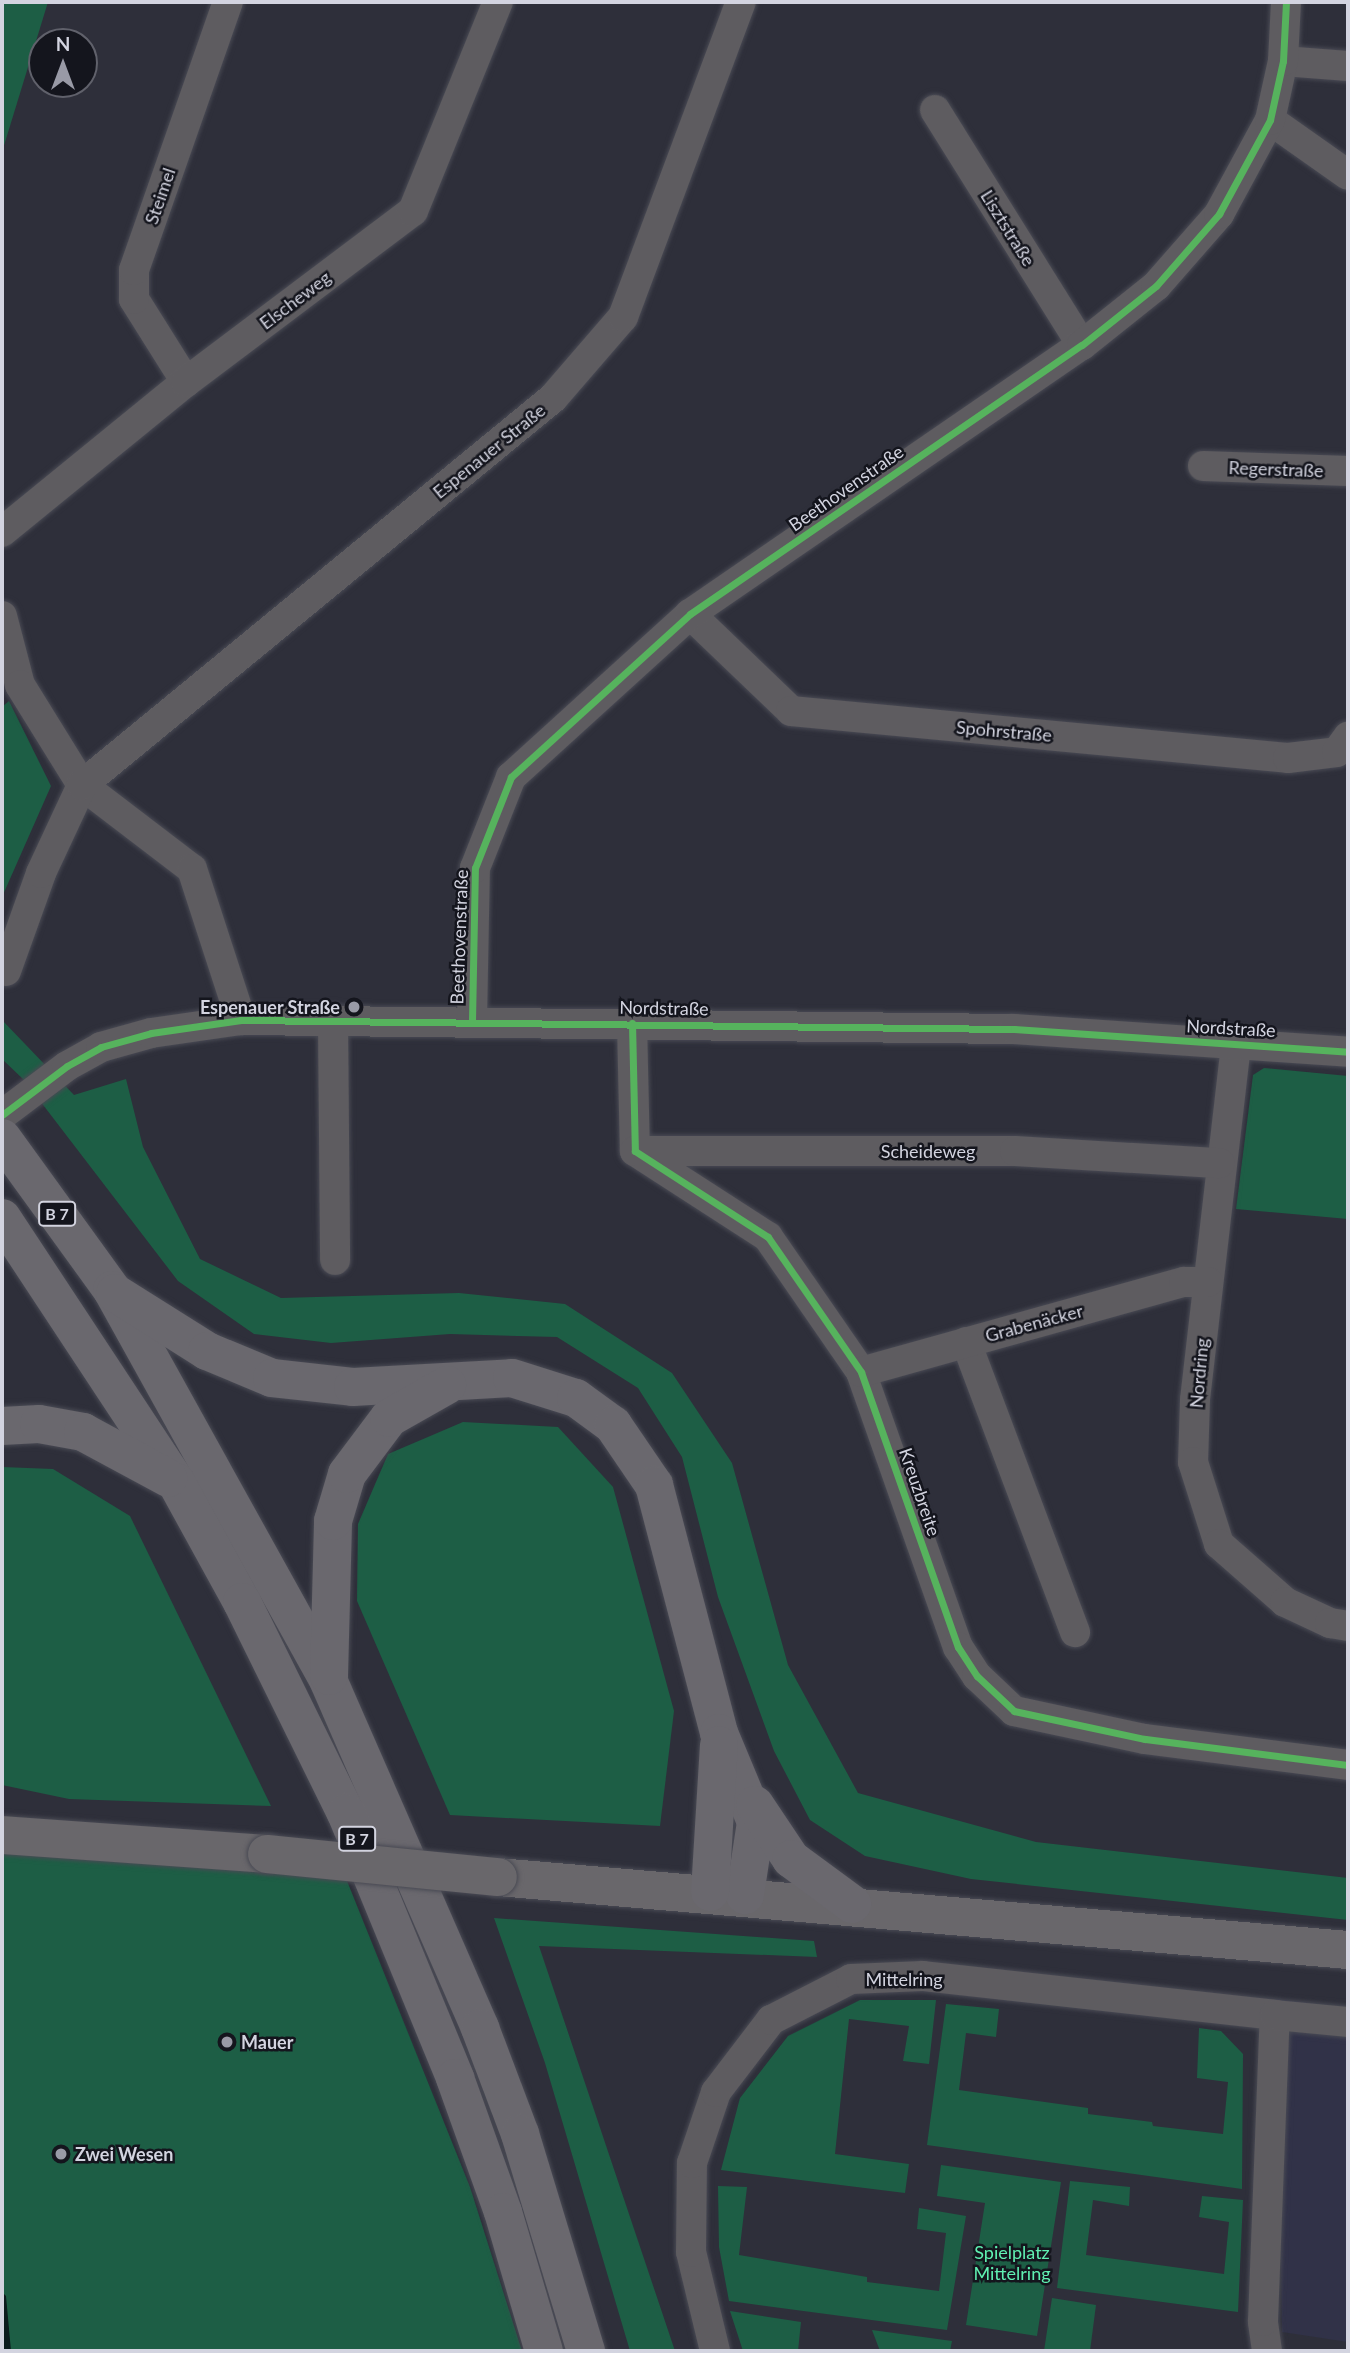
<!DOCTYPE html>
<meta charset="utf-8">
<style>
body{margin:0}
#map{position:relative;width:1350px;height:2353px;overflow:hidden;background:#2e2f3a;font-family:Lato,sans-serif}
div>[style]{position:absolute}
.built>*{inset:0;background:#313248}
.green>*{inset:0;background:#1d5e45}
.water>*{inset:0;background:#0b1c1d}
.roads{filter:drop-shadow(0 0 2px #494a54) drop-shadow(0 0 2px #494a54)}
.minor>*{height:30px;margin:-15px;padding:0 15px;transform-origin:15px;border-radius:15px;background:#5e5c60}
.secondary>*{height:38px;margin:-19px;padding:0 19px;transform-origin:19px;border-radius:19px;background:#69676b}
.trunk>*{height:38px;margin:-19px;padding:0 19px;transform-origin:19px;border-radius:19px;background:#6a686e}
.bridges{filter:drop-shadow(0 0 2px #494a54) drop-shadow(0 0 2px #494a54)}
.secondary-bridge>*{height:38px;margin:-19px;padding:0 19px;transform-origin:19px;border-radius:19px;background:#69676b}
.cycleway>*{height:7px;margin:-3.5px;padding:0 3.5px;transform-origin:3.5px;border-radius:3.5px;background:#56b35d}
.dots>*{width:19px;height:19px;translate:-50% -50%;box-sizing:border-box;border:4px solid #14151d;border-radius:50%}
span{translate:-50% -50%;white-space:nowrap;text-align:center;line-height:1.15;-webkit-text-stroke:5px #14151d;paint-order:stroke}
.shield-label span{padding:2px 5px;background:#14151d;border:2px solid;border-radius:5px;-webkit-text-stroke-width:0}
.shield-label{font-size:16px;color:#d3d4e0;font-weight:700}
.street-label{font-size:18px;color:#d3d4e0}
.poi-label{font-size:18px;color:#d3d4e0;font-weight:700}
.right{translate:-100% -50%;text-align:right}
.left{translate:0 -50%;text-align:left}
.park-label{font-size:18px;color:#60f0b2}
.frame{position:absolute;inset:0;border:4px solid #d3d4e0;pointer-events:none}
.north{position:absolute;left:28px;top:28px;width:70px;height:70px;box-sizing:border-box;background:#14151d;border:2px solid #60616b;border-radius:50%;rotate:0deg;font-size:19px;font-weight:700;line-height:28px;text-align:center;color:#d3d4e0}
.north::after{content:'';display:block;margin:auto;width:24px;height:32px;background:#999aa6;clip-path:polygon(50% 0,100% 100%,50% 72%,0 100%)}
</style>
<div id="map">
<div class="built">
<i style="clip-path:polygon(1277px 1999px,1348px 2008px,1348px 2342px,1282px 2332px)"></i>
</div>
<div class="green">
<i style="clip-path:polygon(2px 2px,48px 2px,2px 152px)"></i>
<i style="clip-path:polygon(9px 701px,51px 786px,2px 897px,2px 707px)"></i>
<i style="clip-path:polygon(2px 1020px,74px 1095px,126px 1079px,143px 1147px,200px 1259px,281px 1298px,459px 1293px,565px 1304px,672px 1373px,732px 1463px,788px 1665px,858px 1793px,1036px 1842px,1348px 1878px,1348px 1920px,971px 1879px,865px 1856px,810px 1820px,774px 1751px,718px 1597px,682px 1457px,638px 1388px,557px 1337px,450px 1334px,331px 1343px,254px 1334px,178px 1281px,24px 1080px,2px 1059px)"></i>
<i style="clip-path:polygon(1264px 1068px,1348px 1076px,1348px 1219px,1236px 1209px,1253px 1075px)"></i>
<i style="clip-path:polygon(463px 1422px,558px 1427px,613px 1487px,674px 1711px,660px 1826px,450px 1815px,357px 1601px,358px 1524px,388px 1454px)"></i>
<i style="clip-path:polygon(2px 1467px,53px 1469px,130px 1516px,271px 1806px,69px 1799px,2px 1785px)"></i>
<i style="clip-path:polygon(2px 1835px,339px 1861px,470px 2187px,522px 2351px,2px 2351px)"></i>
<i style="clip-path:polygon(494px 1918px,814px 1941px,817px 1957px,539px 1946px,675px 2351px,630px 2351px,545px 2063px)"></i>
<i style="clip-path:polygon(860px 2000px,936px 2000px,929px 2064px,903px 2061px,909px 2026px,849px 2019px,835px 2154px,909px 2164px,905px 2193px,721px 2170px,740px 2098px,788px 2036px)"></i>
<i style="clip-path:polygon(946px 2004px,999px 2009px,996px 2037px,966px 2033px,959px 2090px,1088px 2108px,1088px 2114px,1152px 2122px,1153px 2126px,1223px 2134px,1228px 2082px,1197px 2078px,1199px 2028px,1221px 2031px,1243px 2054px,1242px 2189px,927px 2145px)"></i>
<i style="clip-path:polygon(941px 2165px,1061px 2182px,1037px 2336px,966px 2325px,985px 2203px,937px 2196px)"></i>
<i style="clip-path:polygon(1070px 2181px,1130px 2187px,1129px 2206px,1093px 2200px,1086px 2255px,1224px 2274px,1229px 2222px,1199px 2217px,1202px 2196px,1243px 2200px,1238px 2312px,1057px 2288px)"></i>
<i style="clip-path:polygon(718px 2186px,747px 2187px,739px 2255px,867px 2277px,867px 2282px,939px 2291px,946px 2233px,917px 2229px,919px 2208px,966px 2216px,947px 2330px,729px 2301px,719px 2247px)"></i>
<i style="clip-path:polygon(1052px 2298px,1096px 2305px,1090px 2351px,1044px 2351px)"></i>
<i style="clip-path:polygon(730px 2311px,801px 2322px,798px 2351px,743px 2351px)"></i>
<i style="clip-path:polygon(872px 2330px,952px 2341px,950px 2351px,880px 2351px)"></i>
</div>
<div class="water">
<i style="clip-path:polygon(2px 2292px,6px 2296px,11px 2351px,2px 2351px)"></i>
</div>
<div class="roads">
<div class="minor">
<i style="left:1283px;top:61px;width:65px;rotate:4.4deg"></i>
<i style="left:935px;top:110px;width:277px;rotate:58deg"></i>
<i style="left:1270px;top:120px;width:95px;rotate:35.2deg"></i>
<i style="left:186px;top:382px;width:98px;rotate:-122.1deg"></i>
<i style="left:134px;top:299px;width:29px;rotate:-90deg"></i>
<i style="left:134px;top:270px;width:284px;rotate:-70.7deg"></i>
<i style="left:1203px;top:466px;width:145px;rotate:2deg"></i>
<i style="left:2px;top:532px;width:237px;rotate:-39.2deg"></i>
<i style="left:186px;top:382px;width:284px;rotate:-37deg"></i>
<i style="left:413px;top:211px;width:226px;rotate:-67.9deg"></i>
<i style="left:690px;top:614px;width:140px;rotate:43.8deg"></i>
<i style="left:791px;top:711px;width:499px;rotate:5.4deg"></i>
<i style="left:1288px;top:758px;width:49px;rotate:-7deg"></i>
<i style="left:1337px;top:752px;width:19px;rotate:-54deg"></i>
<i style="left:2px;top:616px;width:71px;rotate:75.4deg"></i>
<i style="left:20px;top:685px;width:118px;rotate:58.2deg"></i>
<i style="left:82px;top:785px;width:138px;rotate:37.4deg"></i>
<i style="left:192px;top:869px;width:159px;rotate:72deg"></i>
<i style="left:6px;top:971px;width:104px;rotate:-70.3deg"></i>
<i style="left:41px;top:873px;width:97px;rotate:-65deg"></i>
<i style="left:82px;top:785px;width:610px;rotate:-39.41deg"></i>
<i style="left:553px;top:398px;width:107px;rotate:-49.2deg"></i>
<i style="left:623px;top:317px;width:336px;rotate:-69.5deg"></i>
<i style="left:333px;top:1019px;width:241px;rotate:89.5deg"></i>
<i style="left:472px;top:1021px;width:153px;rotate:-88.9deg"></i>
<i style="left:475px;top:868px;width:98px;rotate:-68.4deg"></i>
<i style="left:511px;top:777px;width:242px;rotate:-42.3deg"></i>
<i style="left:690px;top:614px;width:475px;rotate:-34.5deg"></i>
<i style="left:1082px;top:345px;width:95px;rotate:-38.6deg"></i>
<i style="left:1156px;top:286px;width:96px;rotate:-48.8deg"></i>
<i style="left:1219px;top:214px;width:107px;rotate:-61.5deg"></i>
<i style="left:1270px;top:120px;width:60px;rotate:-77.6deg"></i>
<i style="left:1283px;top:61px;width:59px;rotate:-87.1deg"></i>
<i style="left:632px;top:1023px;width:128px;rotate:88.7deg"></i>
<i style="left:635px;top:1151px;width:158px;rotate:32.9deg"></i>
<i style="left:768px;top:1237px;width:164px;rotate:55.4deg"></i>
<i style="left:861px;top:1372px;width:292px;rotate:70.6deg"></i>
<i style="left:958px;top:1647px;width:35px;rotate:57deg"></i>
<i style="left:977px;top:1676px;width:51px;rotate:43.4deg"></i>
<i style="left:1014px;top:1711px;width:134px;rotate:12.1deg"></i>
<i style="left:1145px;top:1739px;width:205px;rotate:7.3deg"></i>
<i style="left:1236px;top:1045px;width:357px;rotate:96.6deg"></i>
<i style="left:1195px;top:1400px;width:62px;rotate:91.8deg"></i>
<i style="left:1193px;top:1462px;width:86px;rotate:72.4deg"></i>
<i style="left:1219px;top:1544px;width:88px;rotate:41.3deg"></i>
<i style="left:1285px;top:1602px;width:50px;rotate:25deg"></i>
<i style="left:1330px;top:1623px;width:18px;rotate:9deg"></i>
<i style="left:2px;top:1115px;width:81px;rotate:-37deg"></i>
<i style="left:67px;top:1066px;width:39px;rotate:-29deg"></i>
<i style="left:101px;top:1047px;width:52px;rotate:-15.6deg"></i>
<i style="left:151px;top:1033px;width:91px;rotate:-8.2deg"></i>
<i style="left:241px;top:1020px;width:773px;rotate:0.67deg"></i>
<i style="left:1014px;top:1029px;width:335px;rotate:3.9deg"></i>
<i style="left:635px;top:1151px;width:380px"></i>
<i style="left:1015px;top:1151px;width:205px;rotate:3.4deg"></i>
<i style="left:966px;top:1342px;width:310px;rotate:69.4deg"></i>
<i style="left:861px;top:1372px;width:335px;rotate:-15.6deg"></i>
<i style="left:1184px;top:1282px;width:24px"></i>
<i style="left:715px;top:2351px;width:102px;rotate:-103.6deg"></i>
<i style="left:691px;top:2252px;width:89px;rotate:-89.4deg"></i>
<i style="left:692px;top:2163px;width:75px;rotate:-71.3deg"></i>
<i style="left:716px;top:2092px;width:91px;rotate:-52.6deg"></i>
<i style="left:771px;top:2020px;width:90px;rotate:-27.1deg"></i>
<i style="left:851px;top:1979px;width:72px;rotate:-2.4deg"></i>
<i style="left:923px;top:1976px;width:354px;rotate:6.3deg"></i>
<i style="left:1267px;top:2351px;width:30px;rotate:-98deg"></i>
<i style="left:1263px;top:2321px;width:306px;rotate:-87.8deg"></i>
<i style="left:1275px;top:2015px;width:73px;rotate:5.5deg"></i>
</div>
<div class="secondary">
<i style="left:2px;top:1835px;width:266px;rotate:4.1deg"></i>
<i style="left:498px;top:1877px;width:853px;rotate:4.91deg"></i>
</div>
<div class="trunk">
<i style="left:2px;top:1138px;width:188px;rotate:54.1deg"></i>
<i style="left:112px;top:1290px;width:448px;rotate:61deg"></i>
<i style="left:329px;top:1682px;width:378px;rotate:66.4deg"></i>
<i style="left:480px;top:2028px;width:113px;rotate:69.3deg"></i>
<i style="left:520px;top:2134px;width:227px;rotate:73.1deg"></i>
<i style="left:2px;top:1218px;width:316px;rotate:56.6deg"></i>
<i style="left:176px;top:1482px;width:137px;rotate:61.2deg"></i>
<i style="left:242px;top:1602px;width:235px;rotate:63.8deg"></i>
<i style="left:346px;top:1813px;width:287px;rotate:67.6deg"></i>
<i style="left:455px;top:2078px;width:142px;rotate:70.3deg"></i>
<i style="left:503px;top:2212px;width:145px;rotate:73.6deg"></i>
<i style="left:115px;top:1293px;width:109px;rotate:32.2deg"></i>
<i style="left:207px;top:1351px;width:70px;rotate:22.6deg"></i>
<i style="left:272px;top:1378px;width:81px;rotate:6.3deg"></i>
<i style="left:353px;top:1387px;width:159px;rotate:-3.2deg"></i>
<i style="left:512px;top:1378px;width:67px;rotate:17.4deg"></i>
<i style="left:576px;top:1398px;width:46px;rotate:36.1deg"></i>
<i style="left:613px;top:1425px;width:73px;rotate:55.7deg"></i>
<i style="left:654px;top:1485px;width:256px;rotate:75.3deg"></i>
<i style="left:719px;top:1733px;width:96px;rotate:67.4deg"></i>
<i style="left:756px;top:1822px;width:74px;rotate:98.6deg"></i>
<i style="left:2px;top:1426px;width:37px;rotate:-3deg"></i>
<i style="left:39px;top:1424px;width:45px;rotate:10.3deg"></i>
<i style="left:83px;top:1432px;width:97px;rotate:28.4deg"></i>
<i style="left:329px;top:1676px;width:155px;rotate:-88.5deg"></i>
<i style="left:333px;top:1521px;width:49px;rotate:-73.4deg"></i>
<i style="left:347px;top:1474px;width:70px;rotate:-53.1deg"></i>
<i style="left:389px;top:1418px;width:67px;rotate:-29.6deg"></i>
<i style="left:755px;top:1805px;width:65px;rotate:56.3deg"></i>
<i style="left:791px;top:1859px;width:76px;rotate:36.4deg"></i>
<i style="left:710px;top:1892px;width:147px;rotate:-86.5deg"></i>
</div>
</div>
<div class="bridges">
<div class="secondary-bridge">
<i style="left:267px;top:1854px;width:232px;rotate:5.7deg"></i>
</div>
</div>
<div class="cycleway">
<i style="left:472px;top:1021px;width:153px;rotate:-88.9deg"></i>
<i style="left:475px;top:868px;width:98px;rotate:-68.4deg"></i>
<i style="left:511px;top:777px;width:242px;rotate:-42.3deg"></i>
<i style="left:690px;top:614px;width:475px;rotate:-34.5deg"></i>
<i style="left:1082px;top:345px;width:95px;rotate:-38.6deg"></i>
<i style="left:1156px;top:286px;width:96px;rotate:-48.8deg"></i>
<i style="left:1219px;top:214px;width:107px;rotate:-61.5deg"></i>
<i style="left:1270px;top:120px;width:60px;rotate:-77.6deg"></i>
<i style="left:1283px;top:61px;width:59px;rotate:-87.1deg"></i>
<i style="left:632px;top:1023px;width:128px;rotate:88.7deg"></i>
<i style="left:635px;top:1151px;width:158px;rotate:32.9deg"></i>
<i style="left:768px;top:1237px;width:164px;rotate:55.4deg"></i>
<i style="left:861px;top:1372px;width:292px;rotate:70.6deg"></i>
<i style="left:958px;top:1647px;width:35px;rotate:57deg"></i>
<i style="left:977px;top:1676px;width:51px;rotate:43.4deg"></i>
<i style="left:1014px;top:1711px;width:134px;rotate:12.1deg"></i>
<i style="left:1145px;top:1739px;width:205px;rotate:7.3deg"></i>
<i style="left:2px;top:1115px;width:81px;rotate:-37deg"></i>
<i style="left:67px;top:1066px;width:39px;rotate:-29deg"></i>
<i style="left:101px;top:1047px;width:52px;rotate:-15.6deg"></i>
<i style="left:151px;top:1033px;width:91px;rotate:-8.2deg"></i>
<i style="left:241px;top:1020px;width:773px;rotate:0.67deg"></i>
<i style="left:1014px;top:1029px;width:335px;rotate:3.9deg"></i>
</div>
<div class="dots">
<i style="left:354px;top:1007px;background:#999aa6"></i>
<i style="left:227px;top:2042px;background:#999aa6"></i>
<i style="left:61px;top:2154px;background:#999aa6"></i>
</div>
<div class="shield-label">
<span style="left:57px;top:1214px">B 7</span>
<span style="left:357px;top:1839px">B 7</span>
</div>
<div class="street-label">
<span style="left:160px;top:196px;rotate:-71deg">Steimel</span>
<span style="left:1008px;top:228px;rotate:58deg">Lisztstraße</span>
<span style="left:295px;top:300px;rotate:-37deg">Elscheweg</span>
<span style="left:489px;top:451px;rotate:-39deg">Espenauer Straße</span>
<span style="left:1276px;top:469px;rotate:2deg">Regerstraße</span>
<span style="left:846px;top:488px;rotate:-35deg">Beethovenstraße</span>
<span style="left:1004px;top:731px;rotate:5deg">Spohrstraße</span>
<span style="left:459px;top:937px;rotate:-88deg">Beethovenstraße</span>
<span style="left:664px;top:1008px;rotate:1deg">Nordstraße</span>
<span style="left:1231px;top:1028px;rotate:3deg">Nordstraße</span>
<span style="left:928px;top:1151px">Scheideweg</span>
<span style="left:1034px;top:1323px;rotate:-15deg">Grabenäcker</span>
<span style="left:1199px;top:1373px;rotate:-85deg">Nordring</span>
<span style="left:920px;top:1492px;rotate:71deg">Kreuzbreite</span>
<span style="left:904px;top:1979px">Mittelring</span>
</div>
<div class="poi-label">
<span class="right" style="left:340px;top:1007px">Espenauer Straße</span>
<span class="left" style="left:241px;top:2042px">Mauer</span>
<span class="left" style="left:75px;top:2154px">Zwei Wesen</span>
</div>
<div class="park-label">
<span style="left:1012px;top:2263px">Spielplatz<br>Mittelring</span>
</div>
<div class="frame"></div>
<div class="north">N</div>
</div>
